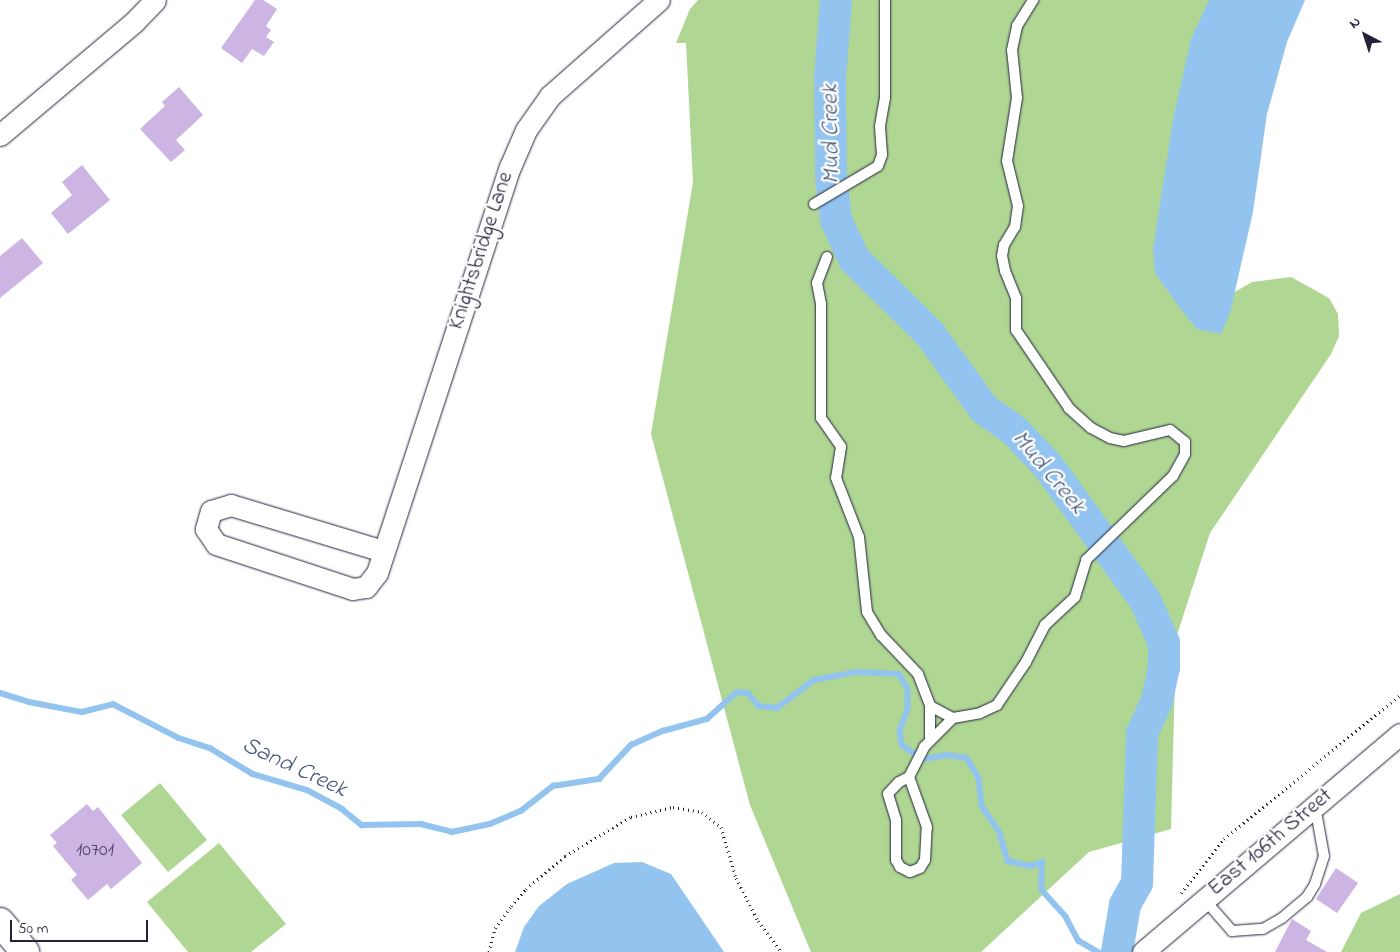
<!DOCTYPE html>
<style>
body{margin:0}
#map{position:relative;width:1400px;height:952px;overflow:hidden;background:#fff;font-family:"Indie Flower",sans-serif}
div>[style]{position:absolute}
.green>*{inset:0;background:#afd693}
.water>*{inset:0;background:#92c4ef}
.stream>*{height:5.5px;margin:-2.75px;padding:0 2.75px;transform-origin:2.75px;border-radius:2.75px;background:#92c4ef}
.river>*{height:32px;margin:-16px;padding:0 16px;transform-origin:16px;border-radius:16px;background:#92c4ef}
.building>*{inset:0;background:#ccb4e3}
.path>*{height:3px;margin-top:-1.5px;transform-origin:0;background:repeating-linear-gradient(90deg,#22223b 0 1px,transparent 0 5px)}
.roads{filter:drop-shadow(0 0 1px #22223b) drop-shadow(0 0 1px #22223b)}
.service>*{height:10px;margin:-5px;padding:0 5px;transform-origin:5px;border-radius:5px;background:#fff}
.minor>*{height:21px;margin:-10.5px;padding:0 10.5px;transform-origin:10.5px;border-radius:10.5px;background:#fff}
.secondary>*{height:28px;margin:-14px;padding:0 14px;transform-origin:14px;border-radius:14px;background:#fff}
span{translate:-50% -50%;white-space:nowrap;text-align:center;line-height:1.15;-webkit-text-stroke:4.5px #fff;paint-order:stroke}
.number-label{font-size:20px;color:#4c4665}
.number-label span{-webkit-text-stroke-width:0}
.street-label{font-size:22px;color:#22223b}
.water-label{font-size:24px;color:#495b7a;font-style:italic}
.north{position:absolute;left:1340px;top:10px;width:50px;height:50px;-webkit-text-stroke:4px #fff;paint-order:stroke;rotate:320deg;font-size:14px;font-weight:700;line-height:20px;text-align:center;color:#22223b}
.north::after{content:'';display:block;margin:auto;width:18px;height:22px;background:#22223b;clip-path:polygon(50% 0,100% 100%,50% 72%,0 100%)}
.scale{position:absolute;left:10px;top:920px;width:138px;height:22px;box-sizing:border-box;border:2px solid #22223b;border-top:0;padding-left:6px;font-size:15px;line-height:18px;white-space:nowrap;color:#22223b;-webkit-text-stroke:4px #fff;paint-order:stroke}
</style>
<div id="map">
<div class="green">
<i style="clip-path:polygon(698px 0,1266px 0,1214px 304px,1252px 282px,1291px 277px,1329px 298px,1338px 314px,1339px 336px,1331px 354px,1210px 533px,1176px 638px,1171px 829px,1089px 852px,981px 952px,811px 952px,750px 805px,651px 434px,693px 182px,686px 43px,676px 43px,690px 9px)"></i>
<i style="clip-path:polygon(160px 783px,207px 840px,168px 872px,121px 815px)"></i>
<i style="clip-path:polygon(219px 843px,286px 924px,251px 952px,188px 952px,147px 902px)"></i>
<i style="clip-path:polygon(1400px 894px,1400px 952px,1341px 952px,1361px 913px)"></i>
</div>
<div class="water">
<i style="clip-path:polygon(1209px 0,1305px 0,1287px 42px,1267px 114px,1253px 212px,1230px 313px,1221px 334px,1197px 329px,1180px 308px,1155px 273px,1153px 250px,1173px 120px,1191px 39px)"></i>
<i style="clip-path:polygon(642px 862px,671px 874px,724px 952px,515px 952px,524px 927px,539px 906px,567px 884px,614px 863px)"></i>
</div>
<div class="stream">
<i style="left:0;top:693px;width:30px;rotate:17deg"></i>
<i style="left:29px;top:702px;width:54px;rotate:10.7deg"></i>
<i style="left:82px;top:712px;width:32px;rotate:-14deg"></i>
<i style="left:113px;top:704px;width:74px;rotate:27.3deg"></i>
<i style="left:179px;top:738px;width:33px;rotate:18deg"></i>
<i style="left:210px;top:748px;width:50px;rotate:31.2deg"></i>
<i style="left:253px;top:774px;width:56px;rotate:16.5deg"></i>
<i style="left:307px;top:790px;width:40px;rotate:28deg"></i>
<i style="left:342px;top:809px;width:26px;rotate:39deg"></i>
<i style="left:362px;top:825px;width:59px;rotate:-1deg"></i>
<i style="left:421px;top:824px;width:32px;rotate:14deg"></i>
<i style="left:452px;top:832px;width:39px;rotate:-12deg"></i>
<i style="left:490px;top:824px;width:34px;rotate:-23deg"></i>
<i style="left:521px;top:811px;width:41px;rotate:-38deg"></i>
<i style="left:553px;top:786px;width:47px;rotate:-8.7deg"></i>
<i style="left:599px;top:779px;width:47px;rotate:-46.7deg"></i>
<i style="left:631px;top:745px;width:35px;rotate:-24deg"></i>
<i style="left:663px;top:731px;width:46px;rotate:-15.3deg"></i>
<i style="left:707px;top:719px;width:40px;rotate:-42deg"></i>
<i style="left:737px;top:692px;width:11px;rotate:5deg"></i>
<i style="left:748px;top:693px;width:17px;rotate:50deg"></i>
<i style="left:759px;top:706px;width:18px;rotate:6deg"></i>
<i style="left:777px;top:708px;width:46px;rotate:-37.1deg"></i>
<i style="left:814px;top:680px;width:43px;rotate:-10.8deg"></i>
<i style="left:856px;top:672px;width:43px;rotate:2.7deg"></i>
<i style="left:899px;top:674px;width:17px;rotate:59deg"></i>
<i style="left:908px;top:689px;width:20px;rotate:90deg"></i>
<i style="left:908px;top:709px;width:23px;rotate:110deg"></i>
<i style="left:900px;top:731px;width:14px;rotate:82deg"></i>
<i style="left:902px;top:745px;width:25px;rotate:34deg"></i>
<i style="left:923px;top:759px;width:25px;rotate:-9deg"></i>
<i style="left:948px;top:755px;width:19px;rotate:9deg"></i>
<i style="left:967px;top:758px;width:23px;rotate:59deg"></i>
<i style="left:979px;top:778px;width:28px;rotate:84deg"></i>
<i style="left:982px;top:806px;width:32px;rotate:56deg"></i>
<i style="left:1000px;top:833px;width:29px;rotate:74deg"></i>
<i style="left:1008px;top:861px;width:23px;rotate:13deg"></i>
<i style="left:1030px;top:866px;width:13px;rotate:-18deg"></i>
<i style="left:1042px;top:862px;width:28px;rotate:90deg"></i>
<i style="left:1042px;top:890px;width:36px;rotate:48deg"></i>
<i style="left:1066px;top:917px;width:27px;rotate:62deg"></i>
<i style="left:1079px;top:941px;width:22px;rotate:30deg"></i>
</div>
<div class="river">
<i style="left:836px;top:0;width:78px;rotate:94.4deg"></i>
<i style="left:830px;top:78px;width:98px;rotate:89.4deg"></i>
<i style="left:831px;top:176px;width:44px;rotate:83.5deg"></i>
<i style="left:836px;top:220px;width:43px;rotate:65.2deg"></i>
<i style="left:854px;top:259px;width:107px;rotate:44.6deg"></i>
<i style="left:930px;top:334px;width:92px;rotate:54.2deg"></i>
<i style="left:984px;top:409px;width:35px;rotate:35deg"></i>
<i style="left:1013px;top:429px;width:51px;rotate:46.6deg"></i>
<i style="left:1048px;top:466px;width:165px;rotate:54.1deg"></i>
<i style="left:1145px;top:600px;width:47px;rotate:66.2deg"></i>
<i style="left:1164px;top:643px;width:24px;rotate:90deg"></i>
<i style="left:1164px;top:667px;width:35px;rotate:102deg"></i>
<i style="left:1157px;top:701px;width:35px;rotate:115deg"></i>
<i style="left:1142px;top:733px;width:150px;rotate:91.9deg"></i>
<i style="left:1137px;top:883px;width:25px;rotate:119deg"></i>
<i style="left:1125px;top:905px;width:48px;rotate:99.7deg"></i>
</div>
<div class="building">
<i style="clip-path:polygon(255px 0,263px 0,277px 9px,266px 26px,271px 30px,266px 37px,274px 42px,264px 56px,252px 49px,242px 63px,221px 48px)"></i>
<i style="clip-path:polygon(179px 87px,203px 115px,176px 140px,185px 150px,171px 162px,140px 129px,165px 106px,162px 102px)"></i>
<i style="clip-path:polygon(82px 165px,110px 200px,68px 234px,51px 213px,72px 195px,62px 182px)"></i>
<i style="clip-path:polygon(22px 238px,43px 263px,0 298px,0 256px)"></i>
<i style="clip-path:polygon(87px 804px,93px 811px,98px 807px,142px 863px,111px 889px,107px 884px,88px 900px,71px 880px,77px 875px,53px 846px,57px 843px,50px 835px)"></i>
<i style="clip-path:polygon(1336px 868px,1358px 883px,1337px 913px,1316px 899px)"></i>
<i style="clip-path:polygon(1292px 919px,1311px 931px,1306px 940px,1327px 952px,1275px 952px)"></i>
</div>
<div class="path">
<i style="left:1181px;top:893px;width:69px;rotate:-51.5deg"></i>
<i style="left:1224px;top:839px;width:227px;rotate:-39.3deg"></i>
<i style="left:489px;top:952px;width:25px;rotate:-76deg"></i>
<i style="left:495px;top:928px;width:27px;rotate:-54deg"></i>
<i style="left:511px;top:906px;width:23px;rotate:-49deg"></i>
<i style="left:526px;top:889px;width:51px;rotate:-40.2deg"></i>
<i style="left:565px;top:856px;width:77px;rotate:-30.6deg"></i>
<i style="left:631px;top:817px;width:43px;rotate:-13.4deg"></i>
<i style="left:673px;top:807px;width:29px;rotate:10deg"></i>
<i style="left:702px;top:812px;width:24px;rotate:38deg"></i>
<i style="left:721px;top:827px;width:53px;rotate:73.6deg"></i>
<i style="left:736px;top:878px;width:48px;rotate:62.9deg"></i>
<i style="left:758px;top:921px;width:39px;rotate:53deg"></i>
</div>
<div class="roads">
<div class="service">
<i style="left:814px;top:204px;width:74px;rotate:-30.7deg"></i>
<i style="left:878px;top:166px;width:12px;rotate:-70deg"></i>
<i style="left:882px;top:155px;width:29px;rotate:-94deg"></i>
<i style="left:880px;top:126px;width:28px;rotate:-80deg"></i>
<i style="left:885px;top:98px;width:98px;rotate:-90deg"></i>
<i style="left:827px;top:257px;width:28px;rotate:111deg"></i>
<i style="left:817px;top:283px;width:21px;rotate:79deg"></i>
<i style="left:821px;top:304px;width:114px;rotate:90deg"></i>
<i style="left:821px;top:418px;width:35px;rotate:55deg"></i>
<i style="left:841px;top:447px;width:31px;rotate:99deg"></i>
<i style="left:836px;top:478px;width:63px;rotate:68.7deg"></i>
<i style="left:859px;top:537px;width:75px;rotate:83.9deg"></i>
<i style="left:867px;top:612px;width:27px;rotate:59deg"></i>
<i style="left:881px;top:635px;width:54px;rotate:46.5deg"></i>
<i style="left:918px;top:674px;width:34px;rotate:69deg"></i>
<i style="left:930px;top:706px;width:26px;rotate:28deg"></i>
<i style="left:930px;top:706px;width:31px;rotate:90deg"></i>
<i style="left:909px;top:777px;width:11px;rotate:153deg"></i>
<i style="left:899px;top:782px;width:16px;rotate:133deg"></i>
<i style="left:888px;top:794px;width:27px;rotate:73deg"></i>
<i style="left:896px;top:820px;width:40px;rotate:90deg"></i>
<i style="left:896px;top:860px;width:8px;rotate:60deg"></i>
<i style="left:900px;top:867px;width:11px;rotate:27deg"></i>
<i style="left:910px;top:872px;width:11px;rotate:-22deg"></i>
<i style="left:920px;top:868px;width:9px;rotate:-58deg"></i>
<i style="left:925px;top:860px;width:33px;rotate:-87deg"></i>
<i style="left:927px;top:827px;width:53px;rotate:-109.8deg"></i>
<i style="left:909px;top:777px;width:34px;rotate:-63deg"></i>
<i style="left:924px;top:747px;width:41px;rotate:-45deg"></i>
<i style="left:953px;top:718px;width:27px;rotate:-10deg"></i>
<i style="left:980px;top:713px;width:19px;rotate:-25deg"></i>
<i style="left:997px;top:705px;width:52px;rotate:-56deg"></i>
<i style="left:1026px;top:662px;width:42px;rotate:-62.8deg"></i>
<i style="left:1045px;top:625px;width:41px;rotate:-43deg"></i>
<i style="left:1075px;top:597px;width:39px;rotate:-73deg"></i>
<i style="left:1086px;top:560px;width:121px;rotate:-44deg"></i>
<i style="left:1173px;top:476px;width:25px;rotate:-61deg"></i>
<i style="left:1185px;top:454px;width:12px;rotate:-90deg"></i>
<i style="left:1185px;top:442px;width:19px;rotate:-141deg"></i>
<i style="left:1170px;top:430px;width:47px;rotate:166.6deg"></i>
<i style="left:1124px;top:441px;width:14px;rotate:-168deg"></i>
<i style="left:1110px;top:438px;width:21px;rotate:-152deg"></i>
<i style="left:1091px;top:428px;width:30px;rotate:-138deg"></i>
<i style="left:1069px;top:408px;width:94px;rotate:-124.2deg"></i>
<i style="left:1016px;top:330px;width:32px;rotate:-90deg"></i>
<i style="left:1016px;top:298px;width:29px;rotate:-112deg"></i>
<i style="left:1005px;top:271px;width:15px;rotate:-101deg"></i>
<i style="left:1002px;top:256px;width:11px;rotate:-80deg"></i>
<i style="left:1004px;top:245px;width:21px;rotate:-59deg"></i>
<i style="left:1015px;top:227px;width:21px;rotate:-82deg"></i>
<i style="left:1018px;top:206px;width:46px;rotate:-103.7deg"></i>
<i style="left:1007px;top:161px;width:64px;rotate:-81deg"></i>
<i style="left:1017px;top:98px;width:48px;rotate:-95.9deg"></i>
<i style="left:1012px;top:50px;width:25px;rotate:-78deg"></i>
<i style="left:1017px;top:26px;width:31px;rotate:-58deg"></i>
<i style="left:1204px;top:899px;width:43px;rotate:48.8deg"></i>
<i style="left:1232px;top:931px;width:31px;rotate:-4deg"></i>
<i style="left:1263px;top:929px;width:22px;rotate:-30deg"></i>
<i style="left:1282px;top:918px;width:33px;rotate:-40deg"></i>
<i style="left:1307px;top:897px;width:15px;rotate:-58deg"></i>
<i style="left:1315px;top:884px;width:29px;rotate:-72deg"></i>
<i style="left:1324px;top:856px;width:51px;rotate:-100.2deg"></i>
</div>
<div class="minor">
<i style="left:0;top:135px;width:175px;rotate:-40.1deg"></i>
<i style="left:134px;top:22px;width:30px;rotate:-46deg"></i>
<i style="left:383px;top:551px;width:159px;rotate:-163.2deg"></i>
<i style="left:231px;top:505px;width:21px;rotate:163deg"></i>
<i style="left:211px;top:511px;width:19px;rotate:106deg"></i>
<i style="left:206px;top:529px;width:18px;rotate:56deg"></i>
<i style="left:216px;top:544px;width:144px;rotate:18.2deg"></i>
<i style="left:353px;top:589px;width:13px;rotate:-9deg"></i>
<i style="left:366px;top:587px;width:18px;rotate:-52deg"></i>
<i style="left:377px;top:573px;width:427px;rotate:-71.9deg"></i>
<i style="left:510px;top:167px;width:40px;rotate:-66.6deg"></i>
<i style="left:526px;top:130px;width:42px;rotate:-54.8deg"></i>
<i style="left:550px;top:96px;width:145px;rotate:-41.4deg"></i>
<i style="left:1143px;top:952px;width:337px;rotate:-40.3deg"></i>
</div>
<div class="secondary">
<i style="left:0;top:922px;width:39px;rotate:50deg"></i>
</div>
</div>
<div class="number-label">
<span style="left:95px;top:850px">10701</span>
</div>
<div class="street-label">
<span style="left:482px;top:251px;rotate:-72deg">Knightsbridge Lane</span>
<span style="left:1271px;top:843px;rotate:-40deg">East 106th Street</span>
</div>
<div class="water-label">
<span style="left:832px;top:134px;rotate:-91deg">Mud Creek</span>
<span style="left:1048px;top:473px;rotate:50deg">Mud Creek</span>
<span style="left:294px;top:768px;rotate:25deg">Sand Creek</span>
</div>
<div class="north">N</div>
<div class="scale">50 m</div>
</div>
